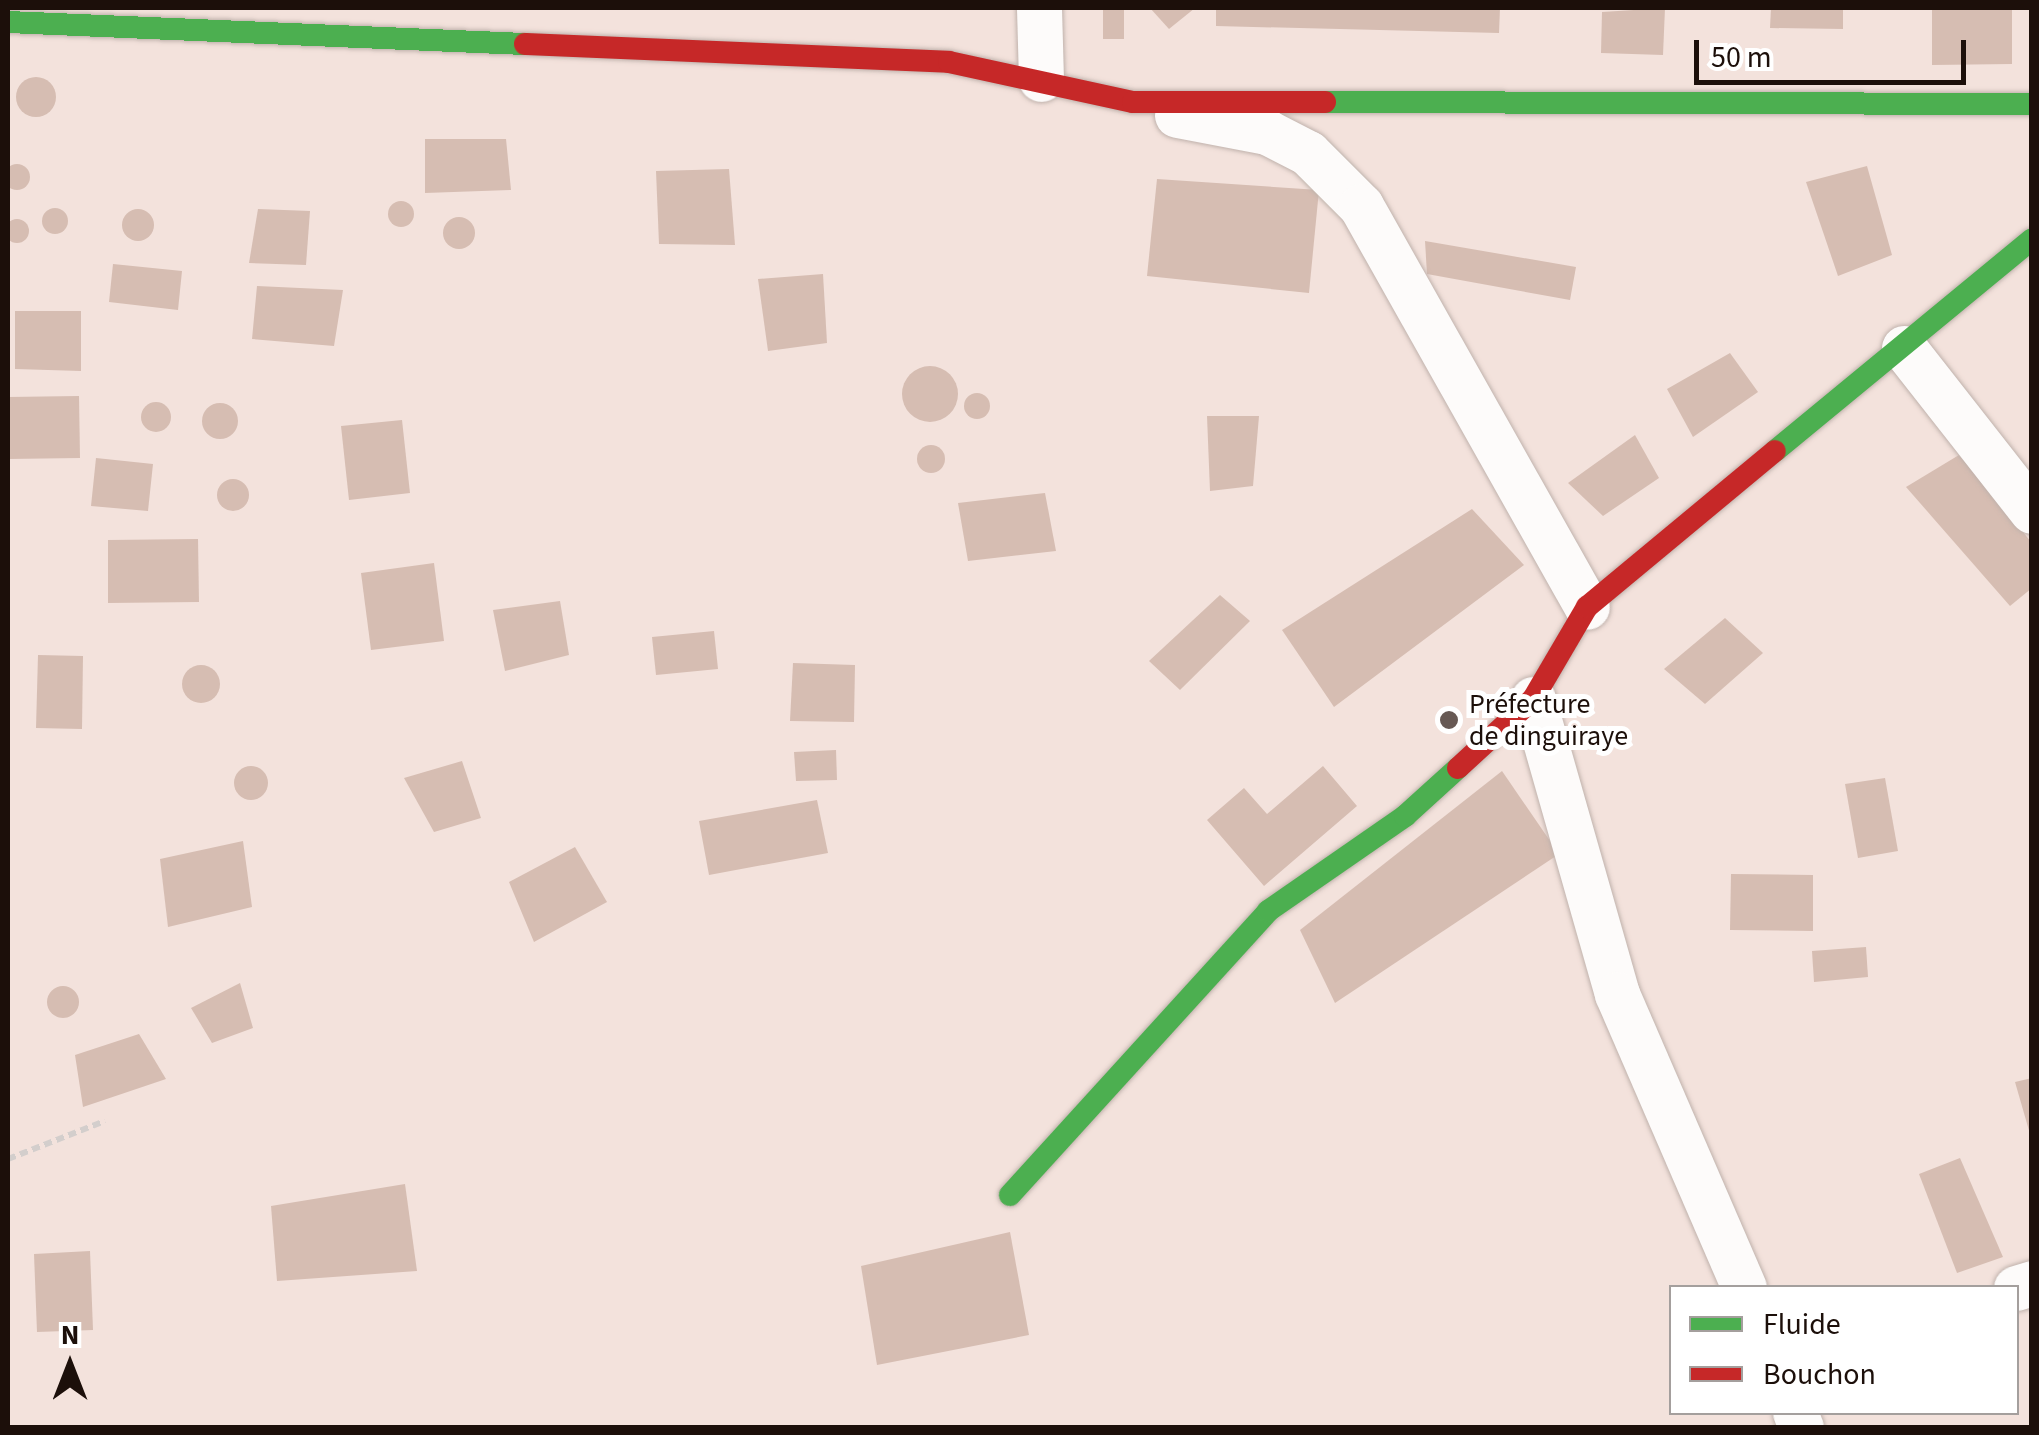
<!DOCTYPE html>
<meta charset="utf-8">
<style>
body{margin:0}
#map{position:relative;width:2039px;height:1435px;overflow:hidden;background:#f3e2dc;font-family:"Source Sans 3",sans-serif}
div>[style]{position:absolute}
.building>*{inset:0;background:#d6bdb2}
.round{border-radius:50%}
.path>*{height:6px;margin-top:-3px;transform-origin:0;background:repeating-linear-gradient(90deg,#d3cecc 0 8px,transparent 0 13px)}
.roads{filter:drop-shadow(0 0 2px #c0b2ac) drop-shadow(0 0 2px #c0b2ac)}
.street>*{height:45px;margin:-22.5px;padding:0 22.5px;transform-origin:22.5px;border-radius:22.5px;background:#fdfbfa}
.fast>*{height:22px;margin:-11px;padding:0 11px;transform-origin:11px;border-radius:11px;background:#4caf50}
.jam>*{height:22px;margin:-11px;padding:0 11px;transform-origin:11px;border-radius:11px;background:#c62828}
.dots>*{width:28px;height:28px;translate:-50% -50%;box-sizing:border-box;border:5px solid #fff;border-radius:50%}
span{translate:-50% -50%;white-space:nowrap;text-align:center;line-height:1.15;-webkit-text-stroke:10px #fff;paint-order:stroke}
.poi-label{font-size:28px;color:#1c0f0a}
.left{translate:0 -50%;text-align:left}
.frame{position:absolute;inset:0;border:10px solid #1c0f0a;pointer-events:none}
.legend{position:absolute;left:1669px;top:1285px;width:350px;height:130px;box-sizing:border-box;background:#fff;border:2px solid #a49f9d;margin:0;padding:12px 18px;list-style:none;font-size:30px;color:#1c0f0a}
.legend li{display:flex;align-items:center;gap:20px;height:50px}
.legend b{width:50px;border:2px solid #a49f9d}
.north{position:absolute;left:20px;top:1315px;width:100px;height:100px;-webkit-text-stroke:8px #fff;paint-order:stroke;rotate:0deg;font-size:28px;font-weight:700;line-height:40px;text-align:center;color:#1c0f0a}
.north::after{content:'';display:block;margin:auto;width:35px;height:45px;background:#1c0f0a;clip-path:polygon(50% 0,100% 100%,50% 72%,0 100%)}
.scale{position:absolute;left:1694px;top:40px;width:272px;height:45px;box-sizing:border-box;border:5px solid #1c0f0a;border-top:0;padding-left:12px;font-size:30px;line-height:35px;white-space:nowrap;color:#1c0f0a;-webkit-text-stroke:8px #fff;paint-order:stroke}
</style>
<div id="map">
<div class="building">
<i style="clip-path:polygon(1150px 8px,1195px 8px,1169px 29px)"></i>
<i style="clip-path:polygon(1216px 8px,1500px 8px,1499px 33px,1216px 26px)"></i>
<i style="clip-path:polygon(1665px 8px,1663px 55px,1601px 53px,1602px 12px)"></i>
<i style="clip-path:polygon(1771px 8px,1843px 8px,1843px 29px,1770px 28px)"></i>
<i style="clip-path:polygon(1932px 8px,2012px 8px,2012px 64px,1932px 65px)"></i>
<i style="clip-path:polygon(1103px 9px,1124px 10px,1124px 39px,1103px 39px)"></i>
<i class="round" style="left:16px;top:77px;width:40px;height:40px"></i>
<i style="clip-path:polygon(425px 139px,506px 139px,511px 190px,425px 193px)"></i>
<i class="round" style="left:4px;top:164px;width:26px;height:26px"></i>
<i style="clip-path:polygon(1867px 166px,1892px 255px,1838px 276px,1806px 182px)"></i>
<i style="clip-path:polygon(729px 169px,735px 245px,659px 244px,656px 171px)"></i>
<i style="clip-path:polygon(1157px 179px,1319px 190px,1309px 293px,1147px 276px)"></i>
<i class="round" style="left:388px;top:201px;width:26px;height:26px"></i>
<i class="round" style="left:42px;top:208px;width:26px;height:26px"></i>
<i class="round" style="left:122px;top:209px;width:32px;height:32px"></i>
<i style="clip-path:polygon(258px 209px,310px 211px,306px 265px,249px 263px)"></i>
<i class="round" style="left:443px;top:217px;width:32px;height:32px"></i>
<i class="round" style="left:5px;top:219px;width:24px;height:24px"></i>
<i style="clip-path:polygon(1425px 241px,1576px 267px,1570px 300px,1427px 274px)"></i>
<i style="clip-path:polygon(113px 264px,182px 271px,178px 310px,109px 302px)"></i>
<i style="clip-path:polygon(823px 274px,827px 343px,768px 351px,758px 279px)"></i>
<i style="clip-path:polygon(257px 286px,343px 290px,334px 346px,252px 339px)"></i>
<i style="clip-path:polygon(15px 311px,81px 311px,81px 371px,15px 369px)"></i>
<i style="clip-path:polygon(1730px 353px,1758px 392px,1693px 437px,1667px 389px)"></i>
<i class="round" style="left:902px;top:366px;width:56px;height:56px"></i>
<i class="round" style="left:964px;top:393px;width:26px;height:26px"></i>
<i style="clip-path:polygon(79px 396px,80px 458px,8px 459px,8px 397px)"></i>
<i class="round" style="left:141px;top:402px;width:30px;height:30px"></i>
<i class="round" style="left:202px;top:403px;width:36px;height:36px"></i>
<i style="clip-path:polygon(1207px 416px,1259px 416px,1253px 486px,1210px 491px)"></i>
<i style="clip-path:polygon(402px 420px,410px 493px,349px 500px,341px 426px)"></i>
<i style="clip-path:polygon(1635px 435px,1659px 478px,1603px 516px,1568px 483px)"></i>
<i class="round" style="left:917px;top:445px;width:28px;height:28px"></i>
<i style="clip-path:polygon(1959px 455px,2032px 543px,2032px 588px,2010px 606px,1906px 487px)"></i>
<i style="clip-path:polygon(96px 458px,153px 464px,148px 511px,91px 506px)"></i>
<i class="round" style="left:217px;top:479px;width:32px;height:32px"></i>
<i style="clip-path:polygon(1045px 493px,1056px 551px,968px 561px,958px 503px)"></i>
<i style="clip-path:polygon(1472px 509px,1524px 565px,1334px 707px,1282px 630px)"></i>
<i style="clip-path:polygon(198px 539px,199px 602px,108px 603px,108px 540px)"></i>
<i style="clip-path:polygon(434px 563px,444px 641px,371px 650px,361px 573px)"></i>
<i style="clip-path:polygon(1220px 595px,1250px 621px,1180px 690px,1149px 661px)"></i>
<i style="clip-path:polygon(560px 601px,569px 655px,505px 671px,493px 610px)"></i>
<i style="clip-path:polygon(1725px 618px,1763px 653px,1705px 704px,1664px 669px)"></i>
<i style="clip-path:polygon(714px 631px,718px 669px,656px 675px,652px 637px)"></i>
<i style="clip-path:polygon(38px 655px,83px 656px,82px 729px,36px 728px)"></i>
<i style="clip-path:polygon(793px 663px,855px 665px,854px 722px,790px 721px)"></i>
<i class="round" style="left:182px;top:665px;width:38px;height:38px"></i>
<i style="clip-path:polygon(836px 750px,837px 780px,796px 781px,794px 752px)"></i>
<i style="clip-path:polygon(462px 761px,481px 818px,434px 832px,404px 778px)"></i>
<i style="clip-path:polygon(1323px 766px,1357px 806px,1264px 886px,1207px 820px,1244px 788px,1267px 814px)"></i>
<i class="round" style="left:234px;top:766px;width:34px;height:34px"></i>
<i style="clip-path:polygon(1502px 771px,1559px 854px,1335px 1003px,1300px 930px)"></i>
<i style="clip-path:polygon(1885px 778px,1898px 851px,1858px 858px,1845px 784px)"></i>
<i style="clip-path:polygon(817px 800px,828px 853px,709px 875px,699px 821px)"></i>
<i style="clip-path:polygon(243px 841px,252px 907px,168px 927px,160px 859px)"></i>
<i style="clip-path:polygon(575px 847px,607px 902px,534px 942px,509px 882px)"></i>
<i style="clip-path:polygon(1731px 874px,1813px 875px,1813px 931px,1730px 930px)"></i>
<i style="clip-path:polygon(1866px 947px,1868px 977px,1814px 982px,1812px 951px)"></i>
<i style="clip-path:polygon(240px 983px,253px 1028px,212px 1043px,191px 1008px)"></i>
<i class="round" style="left:47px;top:986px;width:32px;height:32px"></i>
<i style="clip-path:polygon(139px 1034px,166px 1079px,83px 1107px,75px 1055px)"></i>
<i style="clip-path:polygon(2032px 1078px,2032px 1134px,2030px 1134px,2015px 1082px)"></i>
<i style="clip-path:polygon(1960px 1158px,2003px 1257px,1957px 1273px,1919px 1174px)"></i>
<i style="clip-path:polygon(405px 1184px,417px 1271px,277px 1281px,271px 1206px)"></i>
<i style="clip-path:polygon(1010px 1232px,1029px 1335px,877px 1365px,861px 1266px)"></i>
<i style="clip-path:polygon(90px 1251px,93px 1330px,37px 1332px,34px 1254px)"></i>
</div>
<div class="path">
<i style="left:8px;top:1159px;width:104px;rotate:-21.4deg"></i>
</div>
<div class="roads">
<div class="street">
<i style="left:1039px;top:8px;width:71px;rotate:88.4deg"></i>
<i style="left:1177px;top:115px;width:92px;rotate:10.7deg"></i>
<i style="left:1267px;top:132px;width:46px;rotate:27.1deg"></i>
<i style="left:1308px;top:153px;width:75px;rotate:45deg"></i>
<i style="left:1361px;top:206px;width:460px;rotate:60.6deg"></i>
<i style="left:1904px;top:348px;width:207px;rotate:51.9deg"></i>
<i style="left:1533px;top:699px;width:307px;rotate:74.1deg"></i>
<i style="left:1617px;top:994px;width:320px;rotate:66.6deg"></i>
<i style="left:2016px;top:1288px;width:17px;rotate:-17deg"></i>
<i style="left:1795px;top:1412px;width:17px;rotate:69deg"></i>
</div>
<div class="fast">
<i style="left:8px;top:22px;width:517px;rotate:2.44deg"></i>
<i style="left:1325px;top:102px;width:707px;rotate:0.16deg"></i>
<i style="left:1775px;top:451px;width:333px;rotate:-39.5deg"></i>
<i style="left:1010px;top:1195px;width:384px;rotate:-47.7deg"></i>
<i style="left:1268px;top:911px;width:167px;rotate:-34.7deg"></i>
<i style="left:1405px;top:816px;width:72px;rotate:-42.2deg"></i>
</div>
<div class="jam">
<i style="left:525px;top:44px;width:424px;rotate:2.4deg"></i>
<i style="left:949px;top:62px;width:188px;rotate:12.3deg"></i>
<i style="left:1133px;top:102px;width:192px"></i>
<i style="left:1458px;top:768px;width:102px;rotate:-42.6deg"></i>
<i style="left:1533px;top:699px;width:107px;rotate:-59.6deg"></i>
<i style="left:1587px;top:607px;width:244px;rotate:-39.7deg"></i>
</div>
</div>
<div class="dots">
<i style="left:1449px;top:720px;background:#675954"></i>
</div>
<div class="poi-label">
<span class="left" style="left:1469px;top:720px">Préfecture<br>de dinguiraye</span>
</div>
<div class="frame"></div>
<ul class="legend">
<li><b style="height:12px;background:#4caf50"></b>Fluide</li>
<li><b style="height:12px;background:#c62828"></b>Bouchon</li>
</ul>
<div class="north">N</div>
<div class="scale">50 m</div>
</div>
